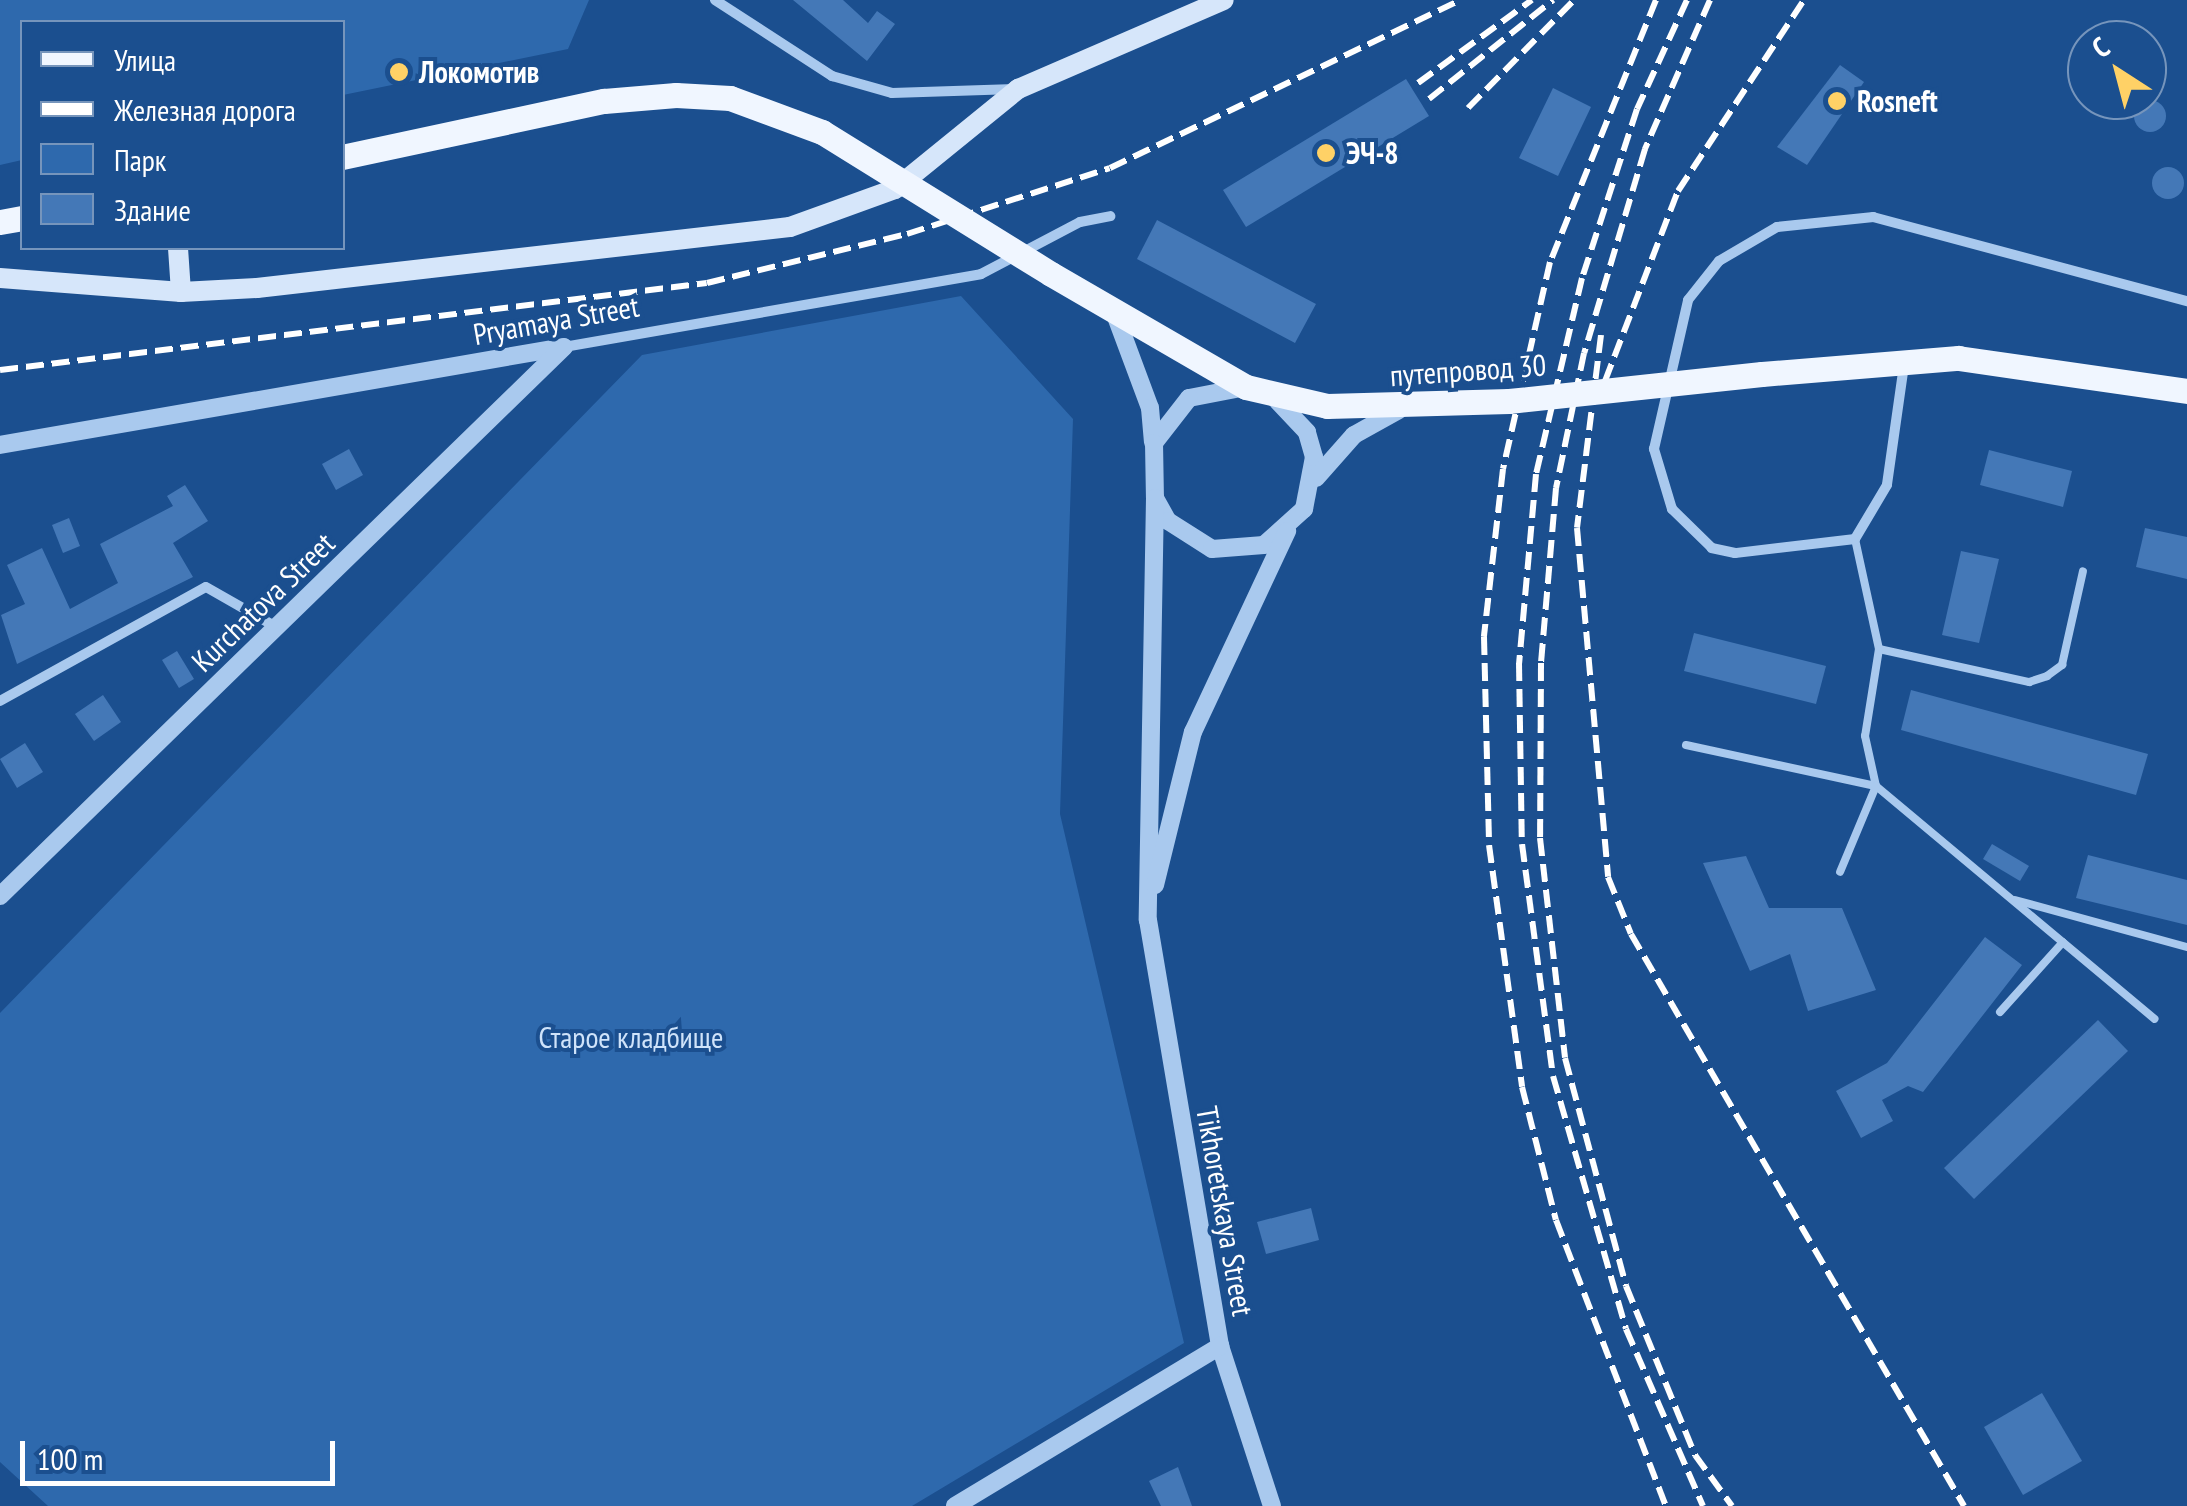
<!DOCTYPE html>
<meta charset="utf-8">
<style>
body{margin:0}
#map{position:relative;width:2187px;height:1506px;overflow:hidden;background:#1b4f8f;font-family:"PT Sans Narrow",sans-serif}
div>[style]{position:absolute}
.green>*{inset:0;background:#2e69ad}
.building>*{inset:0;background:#4478b7}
.round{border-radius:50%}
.service>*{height:8px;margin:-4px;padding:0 4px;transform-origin:4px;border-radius:4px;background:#a9c9ee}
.minor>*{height:10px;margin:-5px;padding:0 5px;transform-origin:5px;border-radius:5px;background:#a9c9ee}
.tertiary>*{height:18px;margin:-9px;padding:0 9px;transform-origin:9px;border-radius:9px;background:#a9c9ee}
.secondary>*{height:20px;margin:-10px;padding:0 10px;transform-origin:10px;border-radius:10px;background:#d6e6fa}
.primary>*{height:25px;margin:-12.5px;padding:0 12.5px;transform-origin:12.5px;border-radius:12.5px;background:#f0f6ff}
.rail>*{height:6px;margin-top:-3px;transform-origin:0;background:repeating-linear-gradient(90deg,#fff 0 18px,transparent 0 26px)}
.primary-bridge>*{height:25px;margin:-12.5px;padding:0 12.5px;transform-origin:12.5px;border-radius:12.5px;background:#f0f6ff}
.dots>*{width:28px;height:28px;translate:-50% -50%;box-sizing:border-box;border:5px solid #1b4f8f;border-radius:50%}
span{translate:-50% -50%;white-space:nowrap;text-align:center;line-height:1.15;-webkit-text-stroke:8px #1b4f8f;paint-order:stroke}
.poi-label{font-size:30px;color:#fff;font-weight:700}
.left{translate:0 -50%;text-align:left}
.street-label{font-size:30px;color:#fff}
.park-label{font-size:30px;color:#cfe3fa}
.legend{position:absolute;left:20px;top:20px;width:325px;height:230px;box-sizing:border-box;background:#1b4f8f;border:2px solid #7695bc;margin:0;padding:12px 18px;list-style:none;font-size:30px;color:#fff}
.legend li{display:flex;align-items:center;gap:20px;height:50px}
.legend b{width:50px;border:2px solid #7695bc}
.north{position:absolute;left:2067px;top:20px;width:100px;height:100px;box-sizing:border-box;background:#1b4f8f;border:2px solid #7695bc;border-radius:50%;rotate:324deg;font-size:28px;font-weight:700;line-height:40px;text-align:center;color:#fff}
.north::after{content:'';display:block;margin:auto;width:35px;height:45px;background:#ffd166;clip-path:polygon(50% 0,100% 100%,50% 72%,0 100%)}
.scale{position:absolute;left:20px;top:1441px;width:315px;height:45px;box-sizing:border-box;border:5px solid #fff;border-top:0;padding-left:12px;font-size:30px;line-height:35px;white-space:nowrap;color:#fff;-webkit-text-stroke:8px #1b4f8f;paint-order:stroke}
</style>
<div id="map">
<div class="green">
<i style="clip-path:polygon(0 0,589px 0,568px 49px,343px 95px,342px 22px,22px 22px,22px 160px,0 165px)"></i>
<i style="clip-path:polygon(961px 296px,1073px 419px,1060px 814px,1184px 1343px,912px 1506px,48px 1506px,0 1462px,0 1013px,642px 355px)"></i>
</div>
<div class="building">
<i style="clip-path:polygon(793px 0,843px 0,868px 23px,877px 11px,895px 24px,867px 61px)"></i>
<i style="clip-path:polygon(1840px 65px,1864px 82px,1807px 165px,1777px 147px)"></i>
<i style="clip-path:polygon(1406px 79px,1429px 116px,1246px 227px,1223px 190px)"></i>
<i style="clip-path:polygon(1553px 88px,1591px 107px,1558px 176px,1519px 158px)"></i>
<i class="round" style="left:2134px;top:100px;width:32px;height:32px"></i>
<i class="round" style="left:2152px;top:167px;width:32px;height:32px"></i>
<i style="clip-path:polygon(1157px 220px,1316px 304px,1295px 343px,1137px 259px)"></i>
<i style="clip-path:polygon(349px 449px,363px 475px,336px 490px,322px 464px)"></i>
<i style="clip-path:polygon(1989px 450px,2072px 471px,2063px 507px,1980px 485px)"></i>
<i style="clip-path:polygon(185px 485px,208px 521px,173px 543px,193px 577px,17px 664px,1px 615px,25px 604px,7px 565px,42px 548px,70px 609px,118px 583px,100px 544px,173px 506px,167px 496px)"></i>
<i style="clip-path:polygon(69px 518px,80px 546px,63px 553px,52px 525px)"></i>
<i style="clip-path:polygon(2145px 528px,2187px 537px,2187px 579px,2136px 567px)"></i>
<i style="clip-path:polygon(1961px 551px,1999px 559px,1979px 643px,1942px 635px)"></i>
<i style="clip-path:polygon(1694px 633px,1826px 666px,1816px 704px,1684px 671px)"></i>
<i style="clip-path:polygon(177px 651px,194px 679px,179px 688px,162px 660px)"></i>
<i style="clip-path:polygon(1911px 690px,2148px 754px,2136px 795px,1901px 730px)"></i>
<i style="clip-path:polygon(103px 695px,121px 722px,94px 741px,75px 714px)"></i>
<i style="clip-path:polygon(25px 743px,43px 772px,17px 788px,0 759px)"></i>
<i style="clip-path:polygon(1992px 844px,2029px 866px,2020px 881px,1983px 859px)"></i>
<i style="clip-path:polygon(2088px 855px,2187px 880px,2187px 925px,2076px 898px)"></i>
<i style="clip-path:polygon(1746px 856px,1769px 908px,1842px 908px,1876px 990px,1808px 1011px,1790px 954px,1750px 971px,1703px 863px)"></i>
<i style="clip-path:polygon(1985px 937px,2022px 965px,1923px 1092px,1908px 1086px,1882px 1100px,1893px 1121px,1861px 1138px,1836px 1091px,1887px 1063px)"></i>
<i style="clip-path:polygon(2098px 1020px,2128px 1051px,1974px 1199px,1944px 1168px)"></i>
<i style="clip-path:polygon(1311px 1208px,1319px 1240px,1266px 1254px,1257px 1222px)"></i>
<i style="clip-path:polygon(2042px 1393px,2082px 1461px,2023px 1495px,1984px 1427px)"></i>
<i style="clip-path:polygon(1178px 1467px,1192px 1506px,1161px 1506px,1149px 1481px)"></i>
</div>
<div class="service">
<i style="left:1855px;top:539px;width:113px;rotate:77.7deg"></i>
<i style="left:1879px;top:649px;width:88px;rotate:99.1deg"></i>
<i style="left:1865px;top:736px;width:51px;rotate:77.6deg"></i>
<i style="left:1876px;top:786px;width:363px;rotate:39.9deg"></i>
<i style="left:1879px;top:649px;width:154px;rotate:12.4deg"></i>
<i style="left:2029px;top:682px;width:19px;rotate:-18deg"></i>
<i style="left:2047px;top:676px;width:19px;rotate:-36deg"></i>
<i style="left:2062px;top:665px;width:96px;rotate:-77.4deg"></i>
<i style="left:1686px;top:745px;width:194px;rotate:12.2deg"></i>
<i style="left:1876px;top:786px;width:93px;rotate:112.7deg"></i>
<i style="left:2015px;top:900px;width:178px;rotate:15.3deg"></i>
<i style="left:2000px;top:1012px;width:94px;rotate:-48deg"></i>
</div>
<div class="minor">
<i style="left:715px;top:0;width:140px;rotate:33deg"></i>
<i style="left:832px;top:76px;width:62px;rotate:15.8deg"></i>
<i style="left:892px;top:93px;width:123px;rotate:-1.9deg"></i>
<i style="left:564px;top:347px;width:423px;rotate:-9.9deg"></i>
<i style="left:981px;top:274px;width:112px;rotate:-27.7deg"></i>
<i style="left:1080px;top:222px;width:31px;rotate:-11deg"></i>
<i style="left:1904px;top:365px;width:121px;rotate:98.1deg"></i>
<i style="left:1887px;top:485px;width:63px;rotate:120.7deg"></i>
<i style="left:1855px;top:539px;width:121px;rotate:173.3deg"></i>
<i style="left:1735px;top:553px;width:24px;rotate:-168deg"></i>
<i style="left:1712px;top:548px;width:56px;rotate:-135.7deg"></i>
<i style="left:1672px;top:509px;width:63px;rotate:-106.7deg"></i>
<i style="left:1654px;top:449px;width:153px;rotate:-77.1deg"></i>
<i style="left:1688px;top:300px;width:50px;rotate:-51.5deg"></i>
<i style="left:1719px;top:261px;width:67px;rotate:-30.4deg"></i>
<i style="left:1777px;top:227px;width:97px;rotate:-5.9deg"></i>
<i style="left:1873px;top:217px;width:325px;rotate:15deg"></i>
<i style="left:0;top:701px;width:235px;rotate:-29deg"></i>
<i style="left:206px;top:587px;width:81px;rotate:29.7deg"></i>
</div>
<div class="tertiary">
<i style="left:1115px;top:314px;width:100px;rotate:69.6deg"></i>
<i style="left:1150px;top:408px;width:34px;rotate:85deg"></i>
<i style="left:1246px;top:387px;width:58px;rotate:169.1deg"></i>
<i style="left:1189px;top:398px;width:57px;rotate:127.9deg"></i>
<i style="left:1154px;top:443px;width:55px;rotate:89deg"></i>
<i style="left:1155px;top:498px;width:26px;rotate:61deg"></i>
<i style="left:1168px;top:521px;width:52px;rotate:32.5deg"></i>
<i style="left:1212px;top:549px;width:52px;rotate:-4.4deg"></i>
<i style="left:1264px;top:545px;width:54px;rotate:-42deg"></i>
<i style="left:1304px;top:509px;width:53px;rotate:-79.1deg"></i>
<i style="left:1314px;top:457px;width:26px;rotate:-106deg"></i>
<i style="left:1307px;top:432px;width:50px;rotate:-133.4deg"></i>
<i style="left:0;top:445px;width:572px;rotate:-9.86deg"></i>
<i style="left:1316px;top:478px;width:57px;rotate:-48.5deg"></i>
<i style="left:1354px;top:435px;width:51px;rotate:-29.1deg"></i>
<i style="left:1155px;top:498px;width:422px;rotate:91deg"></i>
<i style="left:1148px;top:920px;width:432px;rotate:80.4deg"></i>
<i style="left:1220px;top:1346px;width:168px;rotate:72deg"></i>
<i style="left:1155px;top:885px;width:158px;rotate:-76.1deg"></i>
<i style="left:1193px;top:732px;width:222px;rotate:-64.9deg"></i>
<i style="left:0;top:896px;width:787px;rotate:-44.23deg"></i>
<i style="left:955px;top:1506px;width:310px;rotate:-31.1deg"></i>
</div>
<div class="secondary">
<i style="left:178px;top:248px;width:44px;rotate:86.1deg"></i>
<i style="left:0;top:278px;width:182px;rotate:4.4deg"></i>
<i style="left:181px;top:292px;width:76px;rotate:-3deg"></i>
<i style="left:257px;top:288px;width:536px;rotate:-6.53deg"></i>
<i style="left:790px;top:227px;width:112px;rotate:-19.9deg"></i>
<i style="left:895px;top:189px;width:159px;rotate:-39.1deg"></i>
<i style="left:1018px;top:89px;width:224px;rotate:-23.4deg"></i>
</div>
<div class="primary">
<i style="left:342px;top:157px;width:268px;rotate:-12.1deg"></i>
<i style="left:604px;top:101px;width:72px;rotate:-4.8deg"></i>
<i style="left:676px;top:95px;width:54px;rotate:3.2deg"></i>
<i style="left:730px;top:98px;width:98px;rotate:20.3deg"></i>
<i style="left:0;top:222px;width:22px;rotate:-10deg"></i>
<i style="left:1051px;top:274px;width:225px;rotate:30.1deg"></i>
<i style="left:1246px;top:387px;width:83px;rotate:13.2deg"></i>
<i style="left:1327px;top:406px;width:182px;rotate:-1.6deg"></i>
<i style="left:1762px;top:374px;width:197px;rotate:-4.7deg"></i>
<i style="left:1958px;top:358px;width:231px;rotate:8.2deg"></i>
</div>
<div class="rail">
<i style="left:1656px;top:0;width:283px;rotate:112deg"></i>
<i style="left:1550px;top:262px;width:212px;rotate:102.8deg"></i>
<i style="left:1503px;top:469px;width:169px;rotate:96.5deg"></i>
<i style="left:1484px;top:637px;width:208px;rotate:88.6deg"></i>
<i style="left:1489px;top:845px;width:244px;rotate:82.2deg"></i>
<i style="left:1522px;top:1087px;width:137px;rotate:75.7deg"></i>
<i style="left:1556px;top:1220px;width:306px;rotate:69deg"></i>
<i style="left:1687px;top:0;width:120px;rotate:114.6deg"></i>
<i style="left:1637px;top:109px;width:178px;rotate:108deg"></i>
<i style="left:1582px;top:278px;width:201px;rotate:103.2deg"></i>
<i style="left:1536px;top:474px;width:190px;rotate:95.1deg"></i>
<i style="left:1519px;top:663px;width:181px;rotate:89.1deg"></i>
<i style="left:1522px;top:844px;width:234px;rotate:82.4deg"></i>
<i style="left:1553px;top:1076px;width:263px;rotate:73.9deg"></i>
<i style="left:1626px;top:1329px;width:193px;rotate:66.5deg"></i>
<i style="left:1710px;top:0;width:163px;rotate:113.6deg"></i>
<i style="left:1645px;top:149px;width:213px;rotate:106.6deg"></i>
<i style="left:1584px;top:353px;width:138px;rotate:101.7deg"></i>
<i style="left:1556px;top:488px;width:176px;rotate:94.9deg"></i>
<i style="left:1541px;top:663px;width:175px;rotate:90.3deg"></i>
<i style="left:1540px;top:838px;width:221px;rotate:83.5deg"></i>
<i style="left:1565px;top:1058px;width:236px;rotate:75deg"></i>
<i style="left:1626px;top:1286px;width:183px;rotate:67.8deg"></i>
<i style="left:1695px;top:1455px;width:63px;rotate:54deg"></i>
<i style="left:1418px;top:83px;width:141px;rotate:-36.1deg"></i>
<i style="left:1429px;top:99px;width:159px;rotate:-38.6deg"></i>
<i style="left:1468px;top:108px;width:151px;rotate:-45.5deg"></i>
<i style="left:1601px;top:335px;width:194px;rotate:97.1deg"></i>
<i style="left:1577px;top:528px;width:350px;rotate:84.9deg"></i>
<i style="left:1608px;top:877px;width:61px;rotate:68deg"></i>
<i style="left:1631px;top:934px;width:662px;rotate:59.79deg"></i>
<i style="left:0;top:370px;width:712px;rotate:-7.02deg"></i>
<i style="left:707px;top:283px;width:206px;rotate:-13.8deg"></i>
<i style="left:907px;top:234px;width:213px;rotate:-18deg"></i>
<i style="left:1110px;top:168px;width:389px;rotate:-25.6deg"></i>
<i style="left:1605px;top:381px;width:204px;rotate:-69deg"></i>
<i style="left:1678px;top:191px;width:229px;rotate:-56.6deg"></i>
</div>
<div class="primary-bridge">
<i style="left:822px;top:132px;width:269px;rotate:31.8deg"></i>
<i style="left:1509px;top:401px;width:254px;rotate:-6.1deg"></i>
</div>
<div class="dots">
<i style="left:399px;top:72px;background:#ffd166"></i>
<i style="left:1837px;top:101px;background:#ffd166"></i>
<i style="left:1326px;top:153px;background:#ffd166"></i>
</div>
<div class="poi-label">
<span class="left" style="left:419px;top:72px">Локомотив</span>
<span class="left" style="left:1857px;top:101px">Rosneft</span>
<span class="left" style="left:1346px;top:153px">ЭЧ-8</span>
</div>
<div class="street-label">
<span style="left:556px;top:320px;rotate:-10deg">Pryamaya Street</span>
<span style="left:1468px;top:370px;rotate:-4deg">путепровод 30</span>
<span style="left:263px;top:602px;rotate:-44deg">Kurchatova Street</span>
<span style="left:1225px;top:1211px;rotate:80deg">Tikhoretskaya Street</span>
</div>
<div class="park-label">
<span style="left:631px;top:1037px">Старое кладбище</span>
</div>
<ul class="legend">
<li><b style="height:12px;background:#f0f6ff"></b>Улица</li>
<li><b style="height:12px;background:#fff"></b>Железная дорога</li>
<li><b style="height:28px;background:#2e69ad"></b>Парк</li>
<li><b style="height:28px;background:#4478b7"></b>Здание</li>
</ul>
<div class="north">С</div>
<div class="scale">100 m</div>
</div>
